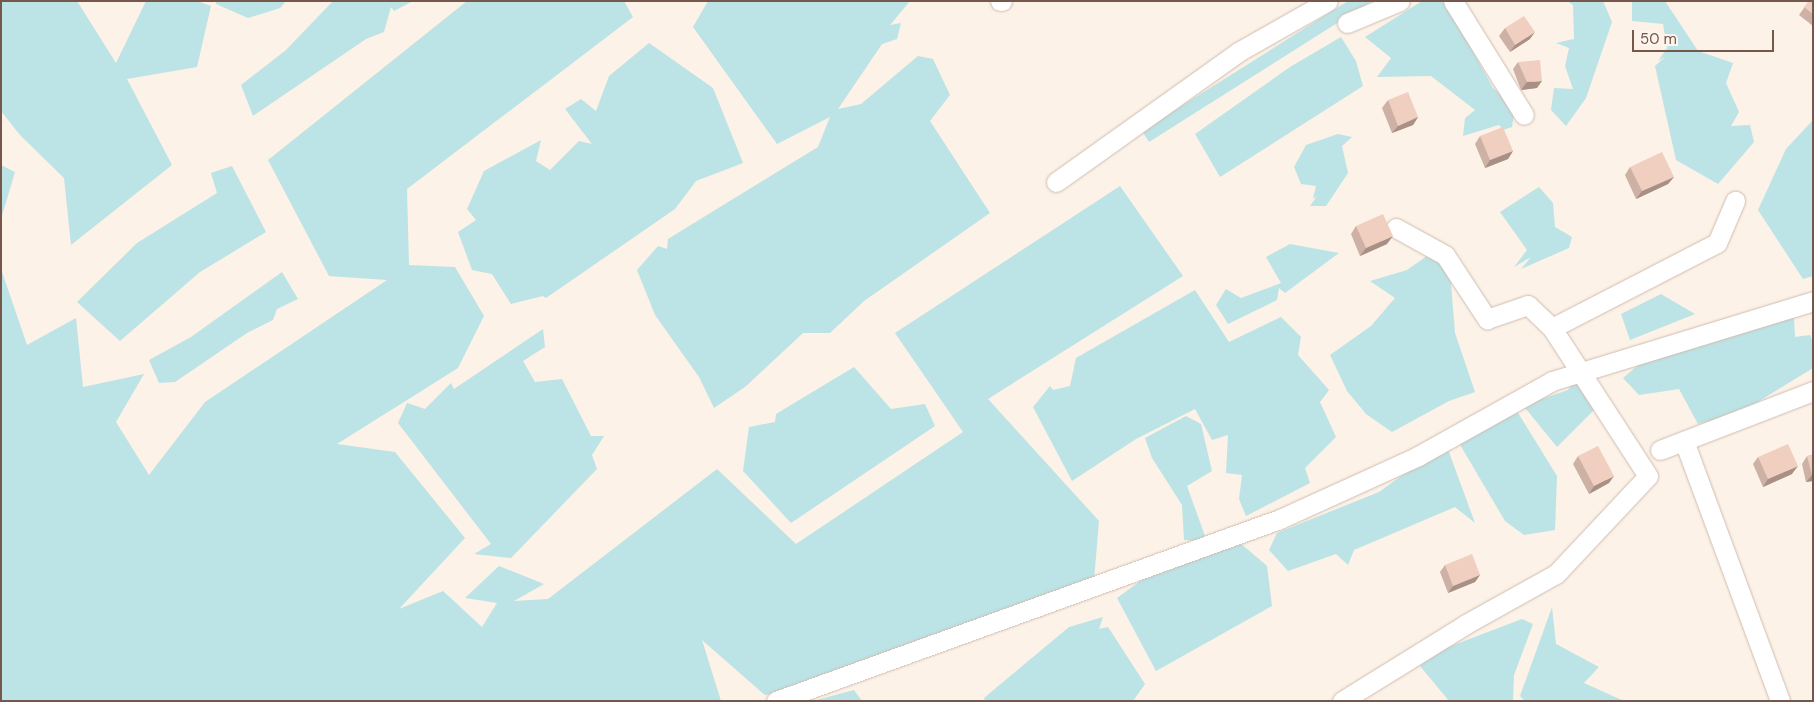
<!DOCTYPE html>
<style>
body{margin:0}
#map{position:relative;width:1814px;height:702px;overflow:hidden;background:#fcf2e7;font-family:"DM Sans",sans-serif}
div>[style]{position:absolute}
.water>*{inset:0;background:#bce3e5}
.roads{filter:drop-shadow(0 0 1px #cfbbb0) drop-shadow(0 0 1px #cfbbb0)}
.minor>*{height:19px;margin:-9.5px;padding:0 9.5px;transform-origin:9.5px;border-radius:9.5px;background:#fff}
.wall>*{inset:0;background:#ceb1a5}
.shaded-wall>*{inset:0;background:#a89086}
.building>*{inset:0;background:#f0cec0}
span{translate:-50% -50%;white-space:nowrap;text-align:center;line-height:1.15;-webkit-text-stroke:4.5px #fef6ee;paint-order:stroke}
.frame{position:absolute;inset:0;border:2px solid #75574c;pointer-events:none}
.scale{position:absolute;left:1632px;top:30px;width:142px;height:22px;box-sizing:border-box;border:2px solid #75574c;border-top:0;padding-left:6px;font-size:15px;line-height:18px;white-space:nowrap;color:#75574c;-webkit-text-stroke:4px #fef6ee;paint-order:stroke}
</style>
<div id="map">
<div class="water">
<i style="clip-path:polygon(1px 1px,77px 1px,116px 63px,146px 1px,197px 1px,211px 6px,197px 67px,127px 79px,172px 165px,71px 245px,64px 178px,20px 135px,1px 111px)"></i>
<i style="clip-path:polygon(216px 1px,286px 1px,280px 8px,248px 18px,216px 4px)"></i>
<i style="clip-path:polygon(333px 1px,413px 1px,394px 11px,391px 7px,384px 32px,366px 39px,253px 116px,241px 85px,286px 50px)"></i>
<i style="clip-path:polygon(467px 1px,624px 1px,633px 17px,407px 189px,409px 265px,455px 267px,484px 316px,458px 368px,337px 444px,395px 452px,465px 538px,399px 609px,443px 591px,482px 627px,497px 603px,465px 598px,499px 566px,544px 584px,514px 601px,548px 599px,717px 469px,796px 544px,963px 432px,895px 333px,1120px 186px,1183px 276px,988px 399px,1099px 521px,1094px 580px,805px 687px,765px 695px,702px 640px,721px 701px,1px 701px,1px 269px,27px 345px,76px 318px,83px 387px,144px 374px,116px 422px,149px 475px,205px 402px,387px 280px,329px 276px,268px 160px)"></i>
<i style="clip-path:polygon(708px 1px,910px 1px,890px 25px,901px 23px,897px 39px,882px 44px,838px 109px,861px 104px,918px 56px,933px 59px,950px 95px,930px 121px,990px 213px,864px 301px,830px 333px,803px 333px,745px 387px,714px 408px,699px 377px,655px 315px,637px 270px,658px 246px,667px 249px,668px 239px,818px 147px,830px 117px,777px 144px,693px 27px)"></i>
<i style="clip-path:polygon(1348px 1px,1372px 1px,1149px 142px,1142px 131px)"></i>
<i style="clip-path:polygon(1422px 1px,1445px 1px,1493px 88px,1515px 107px,1512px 127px,1503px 130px,1499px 125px,1463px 136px,1465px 118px,1475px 110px,1431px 76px,1377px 77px,1391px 58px,1365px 37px)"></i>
<i style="clip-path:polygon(1567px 1px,1603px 1px,1612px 22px,1586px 98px,1566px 126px,1551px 110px,1554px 88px,1573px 89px,1565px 66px,1569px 48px,1556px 43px,1574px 39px,1573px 5px)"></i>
<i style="clip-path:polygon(1632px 1px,1665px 1px,1698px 51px,1733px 63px,1726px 83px,1739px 112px,1731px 126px,1750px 125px,1754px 142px,1718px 184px,1676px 160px,1655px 66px,1665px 57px,1658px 61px,1667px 48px,1663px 24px,1632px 21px)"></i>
<i style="clip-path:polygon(1341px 37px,1356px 61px,1363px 86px,1220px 177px,1195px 134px,1290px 67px)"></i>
<i style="clip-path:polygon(649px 43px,713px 88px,743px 163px,696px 181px,675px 209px,546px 298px,543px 296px,511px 304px,492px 274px,472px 270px,458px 232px,476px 220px,467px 209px,484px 171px,541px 140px,536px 161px,550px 170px,579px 141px,592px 144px,565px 109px,581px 99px,596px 111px,609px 76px)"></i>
<i style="clip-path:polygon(1813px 120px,1813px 276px,1803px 279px,1758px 210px,1786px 149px)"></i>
<i style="clip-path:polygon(1338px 134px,1352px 137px,1342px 146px,1348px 173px,1326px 206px,1310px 206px,1317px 196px,1313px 199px,1316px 186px,1301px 184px,1294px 167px,1306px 145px)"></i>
<i style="clip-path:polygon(1px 165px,15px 172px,1px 219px)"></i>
<i style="clip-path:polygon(232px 166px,266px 232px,200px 272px,120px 341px,77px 302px,137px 243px,217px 193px,211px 173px)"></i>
<i style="clip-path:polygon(1539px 187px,1553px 203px,1555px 227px,1572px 237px,1569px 248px,1521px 269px,1531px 257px,1514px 267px,1527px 250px,1500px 212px)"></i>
<i style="clip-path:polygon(1290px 244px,1339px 253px,1285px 293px,1279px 288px,1277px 300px,1228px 324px,1216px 305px,1226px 289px,1241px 298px,1281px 283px,1266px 257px)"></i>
<i style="clip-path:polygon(1434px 251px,1451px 283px,1455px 333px,1475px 392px,1449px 401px,1392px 432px,1366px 414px,1347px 391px,1330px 355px,1371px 326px,1395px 298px,1370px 281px,1407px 270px)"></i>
<i style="clip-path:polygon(282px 272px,298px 299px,277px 309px,273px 320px,247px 333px,175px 382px,159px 383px,149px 360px,191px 337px)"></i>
<i style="clip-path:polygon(1195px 290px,1229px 342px,1281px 317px,1301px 337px,1298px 355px,1329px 390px,1320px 402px,1336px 437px,1305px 468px,1310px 483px,1246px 516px,1239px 499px,1242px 475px,1226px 473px,1228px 435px,1212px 440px,1195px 409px,1136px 439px,1072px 481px,1033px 407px,1050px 386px,1053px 390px,1070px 386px,1076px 358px)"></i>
<i style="clip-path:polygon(1661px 294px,1695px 314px,1630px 340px,1621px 314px)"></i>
<i style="clip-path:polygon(1794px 318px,1795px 337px,1810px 335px,1813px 342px,1813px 368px,1738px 414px,1698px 424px,1679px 389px,1639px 395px,1623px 378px,1656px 350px)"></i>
<i style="clip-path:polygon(543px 329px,545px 347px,523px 361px,535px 382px,562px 379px,591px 436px,604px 436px,592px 455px,597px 469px,511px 558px,474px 554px,491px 544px,398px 423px,407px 403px,425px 409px,451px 383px,454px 389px)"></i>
<i style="clip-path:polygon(854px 367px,891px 409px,925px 404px,935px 426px,791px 523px,743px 471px,749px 427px,775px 422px,776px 414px)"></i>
<i style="clip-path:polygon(1575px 379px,1595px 409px,1557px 447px,1526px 409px,1515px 408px,1568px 390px)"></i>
<i style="clip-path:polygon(1517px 411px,1557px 476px,1555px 530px,1524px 535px,1505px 521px,1459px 443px)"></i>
<i style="clip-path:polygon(1186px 416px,1201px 424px,1212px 471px,1187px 486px,1205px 536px,1200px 541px,1184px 540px,1182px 505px,1152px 458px,1145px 438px)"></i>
<i style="clip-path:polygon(1446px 444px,1475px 523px,1455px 507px,1354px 550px,1348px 565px,1336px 554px,1288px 571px,1269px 550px,1277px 533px,1379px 492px)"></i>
<i style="clip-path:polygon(1239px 542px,1267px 566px,1272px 606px,1156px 671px,1117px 598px,1150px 574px)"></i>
<i style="clip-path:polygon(1552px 607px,1556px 644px,1599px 667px,1584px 683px,1624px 701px,1525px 701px,1520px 696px)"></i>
<i style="clip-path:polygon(1103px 617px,1099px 629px,1108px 627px,1145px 684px,1133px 701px,985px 701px,984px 698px,1069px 627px)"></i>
<i style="clip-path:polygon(1522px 619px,1533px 624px,1514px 675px,1513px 701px,1449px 701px,1420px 666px,1430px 654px)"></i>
<i style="clip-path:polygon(854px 690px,862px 701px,813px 701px)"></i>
</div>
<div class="roads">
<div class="minor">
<i style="left:1000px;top:1px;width:2px"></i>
<i style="left:1453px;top:1px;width:134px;rotate:58.1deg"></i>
<i style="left:1347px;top:23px;width:57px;rotate:-22.5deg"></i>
<i style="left:1056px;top:182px;width:224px;rotate:-35.5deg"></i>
<i style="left:1238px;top:52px;width:103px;rotate:-29.5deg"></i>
<i style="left:1396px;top:228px;width:56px;rotate:28.9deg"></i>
<i style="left:1445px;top:255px;width:77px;rotate:56.7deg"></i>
<i style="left:1487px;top:319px;width:43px;rotate:-18.9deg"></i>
<i style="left:1528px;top:305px;width:33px;rotate:44deg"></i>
<i style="left:1684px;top:441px;width:277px;rotate:69.7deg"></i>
<i style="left:1660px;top:450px;width:164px;rotate:-21.1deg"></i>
<i style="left:776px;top:701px;width:536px;rotate:-19.86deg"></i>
<i style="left:1280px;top:519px;width:152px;rotate:-24.5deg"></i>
<i style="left:1418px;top:456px;width:154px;rotate:-29.2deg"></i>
<i style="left:1552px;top:381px;width:273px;rotate:-17deg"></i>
<i style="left:1342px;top:701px;width:146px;rotate:-31.8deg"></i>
<i style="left:1466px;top:624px;width:103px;rotate:-29.1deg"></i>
<i style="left:1556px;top:574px;width:134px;rotate:-46.8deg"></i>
<i style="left:1648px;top:476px;width:176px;rotate:-123deg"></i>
<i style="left:1552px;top:328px;width:186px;rotate:-27.3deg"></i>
<i style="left:1717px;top:243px;width:46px;rotate:-66.8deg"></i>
</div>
</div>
<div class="wall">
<i style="clip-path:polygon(1809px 1px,1813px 1px,1813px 26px,1799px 15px)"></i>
<i style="clip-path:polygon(1505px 28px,1530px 39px,1510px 52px,1499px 36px)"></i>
<i style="clip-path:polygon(1518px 62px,1537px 88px,1521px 90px,1513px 69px)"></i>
<i style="clip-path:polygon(1388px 100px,1418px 117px,1413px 125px,1392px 133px,1382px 108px)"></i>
<i style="clip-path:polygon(1480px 136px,1513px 151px,1508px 159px,1485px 168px,1475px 144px)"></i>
<i style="clip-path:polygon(1630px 167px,1674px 177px,1668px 184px,1636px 199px,1625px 175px)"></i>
<i style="clip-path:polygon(1356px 226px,1387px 244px,1360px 256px,1351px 234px)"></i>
<i style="clip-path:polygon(1813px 455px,1813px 481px,1806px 482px,1802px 464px,1807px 456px)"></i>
<i style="clip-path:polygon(1578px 456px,1609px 483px,1589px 494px,1573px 464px)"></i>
<i style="clip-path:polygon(1758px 457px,1792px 474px,1763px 487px,1753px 464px)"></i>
<i style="clip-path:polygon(1445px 565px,1480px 575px,1475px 582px,1448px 593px,1440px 572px)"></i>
</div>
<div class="shaded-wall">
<i style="clip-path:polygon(1535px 32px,1530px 39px,1510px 52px,1515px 45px)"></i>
<i style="clip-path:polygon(1542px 81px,1537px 88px,1521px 90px,1527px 82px)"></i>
<i style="clip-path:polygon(1418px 117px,1413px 125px,1392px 133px,1398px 126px)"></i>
<i style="clip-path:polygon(1513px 151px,1508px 159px,1485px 168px,1490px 160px)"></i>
<i style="clip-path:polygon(1674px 177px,1668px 184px,1636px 199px,1642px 191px)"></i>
<i style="clip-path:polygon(1393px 236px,1387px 244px,1360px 256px,1366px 248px)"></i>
<i style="clip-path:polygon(1798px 466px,1792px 474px,1763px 487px,1768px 479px)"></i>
<i style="clip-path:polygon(1812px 475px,1813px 475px,1813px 481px,1806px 482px)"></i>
<i style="clip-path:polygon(1614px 476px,1609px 483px,1589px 494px,1594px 486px)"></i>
<i style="clip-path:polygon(1480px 575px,1475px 582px,1448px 593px,1453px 586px)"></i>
</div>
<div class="building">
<i style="clip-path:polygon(1809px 1px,1813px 1px,1813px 14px,1804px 7px)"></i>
<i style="clip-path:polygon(1524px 16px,1535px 32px,1515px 45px,1505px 28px)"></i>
<i style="clip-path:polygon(1540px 60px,1542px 81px,1527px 82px,1518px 62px)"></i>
<i style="clip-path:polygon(1408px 92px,1418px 117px,1398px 126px,1388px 100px)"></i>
<i style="clip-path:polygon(1503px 127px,1513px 151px,1490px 160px,1480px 136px)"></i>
<i style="clip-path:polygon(1662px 152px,1674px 177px,1642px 191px,1630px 167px)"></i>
<i style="clip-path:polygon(1383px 214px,1393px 236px,1366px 248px,1356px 226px)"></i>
<i style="clip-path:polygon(1788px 444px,1798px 466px,1768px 479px,1758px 457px)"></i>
<i style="clip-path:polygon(1598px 446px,1614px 476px,1594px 486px,1578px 456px)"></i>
<i style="clip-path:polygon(1813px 455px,1813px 475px,1812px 475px,1807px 456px)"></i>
<i style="clip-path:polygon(1472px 554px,1480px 575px,1453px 586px,1445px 565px)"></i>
</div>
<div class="frame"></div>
<div class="scale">50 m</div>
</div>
